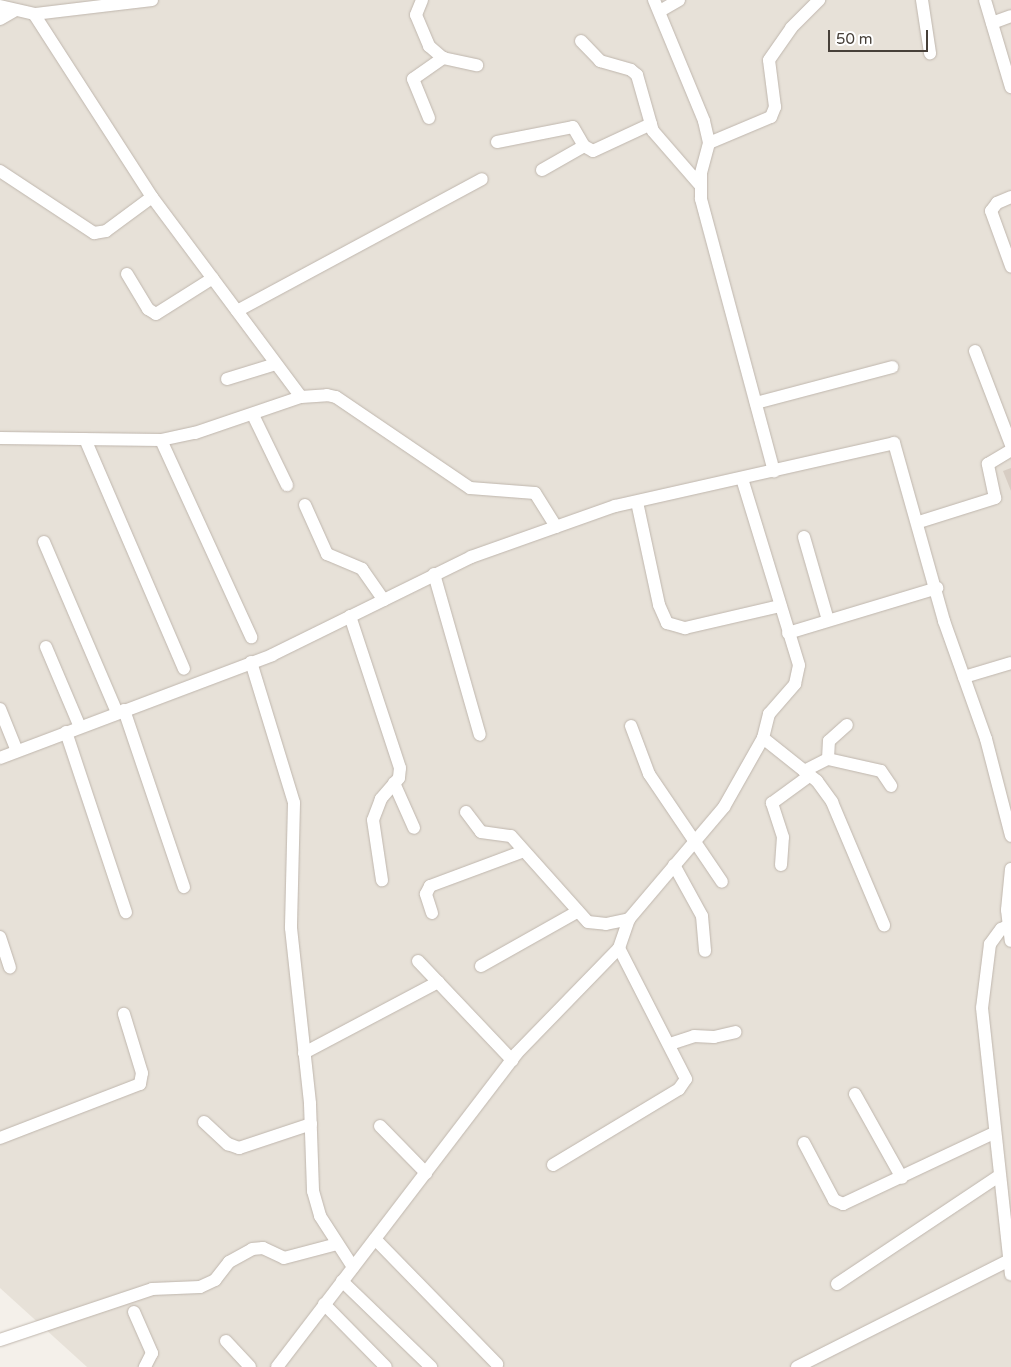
<!DOCTYPE html>
<style>
body{margin:0}
#map{position:relative;width:1011px;height:1367px;overflow:hidden;background:#f4f0ea;font-family:"Varela Round",sans-serif}
div>[style]{position:absolute}
.residential>*{inset:0;background:#e7e1d8}
.building>*{inset:0;background:#d7cdc3}
.roads{filter:drop-shadow(0 0 1px #bfb6ad) drop-shadow(0 0 1px #bfb6ad)}
.minor>*{height:12px;margin:-6px;padding:0 6px;transform-origin:6px;border-radius:6px;background:#fff}
span{translate:-50% -50%;white-space:nowrap;text-align:center;line-height:1.15;-webkit-text-stroke:5px #fff;paint-order:stroke}
.scale{position:absolute;left:828px;top:30px;width:100px;height:22px;box-sizing:border-box;border:2px solid #474039;border-top:0;padding-left:6px;font-size:15px;line-height:18px;white-space:nowrap;color:#474039;-webkit-text-stroke:4px #fff;paint-order:stroke}
</style>
<div id="map">
<div class="residential">
<i style="clip-path:polygon(0 0,1011px 0,1011px 1367px,87px 1367px,0 1288px)"></i>
</div>
<div class="building">
<i style="clip-path:polygon(1011px 468px,1011px 491px,1003px 471px)"></i>
</div>
<div class="roads">
<div class="minor">
<i style="left:152px;top:0;width:119px;rotate:173.2deg"></i>
<i style="left:34px;top:14px;width:218px;rotate:57.2deg"></i>
<i style="left:152px;top:197px;width:249px;rotate:53.3deg"></i>
<i style="left:422px;top:0;width:16px;rotate:112deg"></i>
<i style="left:416px;top:15px;width:34px;rotate:67deg"></i>
<i style="left:429px;top:46px;width:18px;rotate:41deg"></i>
<i style="left:443px;top:58px;width:35px;rotate:12deg"></i>
<i style="left:654px;top:0;width:131px;rotate:67.5deg"></i>
<i style="left:704px;top:121px;width:23px;rotate:77deg"></i>
<i style="left:709px;top:143px;width:31px;rotate:105deg"></i>
<i style="left:701px;top:173px;width:26px;rotate:90deg"></i>
<i style="left:701px;top:199px;width:282px;rotate:75deg"></i>
<i style="left:922px;top:0;width:54px;rotate:81.4deg"></i>
<i style="left:985px;top:0;width:91px;rotate:73.4deg"></i>
<i style="left:0;top:6px;width:35px;rotate:13deg"></i>
<i style="left:660px;top:11px;width:22px;rotate:-30deg"></i>
<i style="left:0;top:19px;width:16px;rotate:-30deg"></i>
<i style="left:992px;top:23px;width:20px;rotate:-20deg"></i>
<i style="left:581px;top:41px;width:28px;rotate:46deg"></i>
<i style="left:600px;top:61px;width:32px;rotate:16deg"></i>
<i style="left:631px;top:70px;width:8px;rotate:40deg"></i>
<i style="left:637px;top:75px;width:58px;rotate:74.1deg"></i>
<i style="left:653px;top:131px;width:72px;rotate:49deg"></i>
<i style="left:429px;top:118px;width:42px;rotate:-112.3deg"></i>
<i style="left:413px;top:79px;width:37px;rotate:-35deg"></i>
<i style="left:497px;top:142px;width:77px;rotate:-11.2deg"></i>
<i style="left:573px;top:127px;width:22px;rotate:60deg"></i>
<i style="left:584px;top:146px;width:10px;rotate:29deg"></i>
<i style="left:593px;top:151px;width:64px;rotate:-25deg"></i>
<i style="left:709px;top:143px;width:67px;rotate:-22.8deg"></i>
<i style="left:771px;top:117px;width:11px;rotate:-68deg"></i>
<i style="left:775px;top:107px;width:47px;rotate:-97.3deg"></i>
<i style="left:769px;top:60px;width:39px;rotate:-55deg"></i>
<i style="left:791px;top:28px;width:40px;rotate:-45deg"></i>
<i style="left:542px;top:170px;width:48px;rotate:-29.7deg"></i>
<i style="left:0;top:171px;width:113px;rotate:33.4deg"></i>
<i style="left:94px;top:233px;width:12px;rotate:-9deg"></i>
<i style="left:106px;top:231px;width:57px;rotate:-36.5deg"></i>
<i style="left:1011px;top:197px;width:15px;rotate:157deg"></i>
<i style="left:997px;top:203px;width:10px;rotate:127deg"></i>
<i style="left:991px;top:211px;width:59px;rotate:70deg"></i>
<i style="left:127px;top:274px;width:41px;rotate:59deg"></i>
<i style="left:148px;top:309px;width:9px;rotate:32deg"></i>
<i style="left:156px;top:314px;width:67px;rotate:-32.3deg"></i>
<i style="left:237px;top:311px;width:278px;rotate:-28.3deg"></i>
<i style="left:975px;top:351px;width:101px;rotate:69deg"></i>
<i style="left:227px;top:379px;width:51px;rotate:-17deg"></i>
<i style="left:756px;top:403px;width:141px;rotate:-14.8deg"></i>
<i style="left:253px;top:415px;width:78px;rotate:64.1deg"></i>
<i style="left:0;top:438px;width:161px;rotate:0.7deg"></i>
<i style="left:161px;top:440px;width:35px;rotate:-12deg"></i>
<i style="left:195px;top:433px;width:112px;rotate:-18.8deg"></i>
<i style="left:301px;top:397px;width:26px;rotate:-4deg"></i>
<i style="left:327px;top:395px;width:9px;rotate:13deg"></i>
<i style="left:336px;top:397px;width:162px;rotate:34.2deg"></i>
<i style="left:470px;top:488px;width:65px;rotate:4.4deg"></i>
<i style="left:535px;top:493px;width:40px;rotate:58deg"></i>
<i style="left:85px;top:439px;width:250px;rotate:66.7deg"></i>
<i style="left:161px;top:440px;width:217px;rotate:65.4deg"></i>
<i style="left:637px;top:502px;width:105px;rotate:77.9deg"></i>
<i style="left:659px;top:605px;width:20px;rotate:66deg"></i>
<i style="left:667px;top:623px;width:19px;rotate:16deg"></i>
<i style="left:685px;top:628px;width:98px;rotate:-13deg"></i>
<i style="left:305px;top:505px;width:54px;rotate:65.8deg"></i>
<i style="left:327px;top:554px;width:38px;rotate:23deg"></i>
<i style="left:362px;top:569px;width:38px;rotate:55deg"></i>
<i style="left:919px;top:522px;width:80px;rotate:-17.5deg"></i>
<i style="left:995px;top:498px;width:35px;rotate:-102deg"></i>
<i style="left:988px;top:464px;width:27px;rotate:-31deg"></i>
<i style="left:804px;top:537px;width:86px;rotate:73.9deg"></i>
<i style="left:44px;top:542px;width:185px;rotate:66.8deg"></i>
<i style="left:434px;top:574px;width:167px;rotate:74.1deg"></i>
<i style="left:350px;top:616px;width:160px;rotate:71.8deg"></i>
<i style="left:400px;top:768px;width:10px;rotate:96deg"></i>
<i style="left:399px;top:778px;width:28px;rotate:131deg"></i>
<i style="left:381px;top:799px;width:22px;rotate:111deg"></i>
<i style="left:373px;top:820px;width:61px;rotate:81.5deg"></i>
<i style="left:788px;top:633px;width:156px;rotate:-16.8deg"></i>
<i style="left:46px;top:647px;width:87px;rotate:67deg"></i>
<i style="left:251px;top:662px;width:147px;rotate:73deg"></i>
<i style="left:294px;top:803px;width:125px;rotate:91.4deg"></i>
<i style="left:291px;top:928px;width:177px;rotate:83.8deg"></i>
<i style="left:310px;top:1104px;width:87px;rotate:88deg"></i>
<i style="left:313px;top:1191px;width:26px;rotate:74deg"></i>
<i style="left:320px;top:1216px;width:61px;rotate:57.1deg"></i>
<i style="left:964px;top:677px;width:49px;rotate:-16.6deg"></i>
<i style="left:0;top:709px;width:45px;rotate:68deg"></i>
<i style="left:124px;top:710px;width:187px;rotate:71.3deg"></i>
<i style="left:631px;top:726px;width:51px;rotate:69.4deg"></i>
<i style="left:649px;top:774px;width:130px;rotate:55.9deg"></i>
<i style="left:66px;top:732px;width:190px;rotate:71.6deg"></i>
<i style="left:763px;top:738px;width:69px;rotate:38.5deg"></i>
<i style="left:817px;top:781px;width:26px;rotate:54deg"></i>
<i style="left:832px;top:802px;width:134px;rotate:67.1deg"></i>
<i style="left:0;top:758px;width:291px;rotate:-20.7deg"></i>
<i style="left:272px;top:655px;width:222px;rotate:-26.2deg"></i>
<i style="left:471px;top:557px;width:153px;rotate:-19.5deg"></i>
<i style="left:615px;top:506px;width:286px;rotate:-12.7deg"></i>
<i style="left:894px;top:443px;width:185px;rotate:74.3deg"></i>
<i style="left:944px;top:621px;width:125px;rotate:70.4deg"></i>
<i style="left:986px;top:739px;width:100px;rotate:75.5deg"></i>
<i style="left:828px;top:759px;width:18px;rotate:-87deg"></i>
<i style="left:829px;top:741px;width:24px;rotate:-42deg"></i>
<i style="left:804px;top:771px;width:27px;rotate:-27deg"></i>
<i style="left:828px;top:759px;width:54px;rotate:12.8deg"></i>
<i style="left:881px;top:771px;width:18px;rotate:56deg"></i>
<i style="left:394px;top:783px;width:49px;rotate:66deg"></i>
<i style="left:466px;top:812px;width:25px;rotate:53deg"></i>
<i style="left:481px;top:832px;width:30px;rotate:8deg"></i>
<i style="left:511px;top:836px;width:115px;rotate:48.2deg"></i>
<i style="left:588px;top:922px;width:18px;rotate:6deg"></i>
<i style="left:606px;top:924px;width:24px;rotate:-12deg"></i>
<i style="left:674px;top:865px;width:58px;rotate:61.2deg"></i>
<i style="left:702px;top:916px;width:35px;rotate:85deg"></i>
<i style="left:781px;top:865px;width:28px;rotate:-86deg"></i>
<i style="left:783px;top:837px;width:36px;rotate:-108deg"></i>
<i style="left:772px;top:803px;width:46px;rotate:-36.1deg"></i>
<i style="left:1011px;top:869px;width:41px;rotate:95.6deg"></i>
<i style="left:1007px;top:910px;width:31px;rotate:83deg"></i>
<i style="left:432px;top:913px;width:20px;rotate:-108deg"></i>
<i style="left:426px;top:894px;width:9px;rotate:-63deg"></i>
<i style="left:430px;top:886px;width:100px;rotate:-20.4deg"></i>
<i style="left:1011px;top:924px;width:11px;rotate:153deg"></i>
<i style="left:1001px;top:929px;width:19px;rotate:126deg"></i>
<i style="left:990px;top:944px;width:64px;rotate:97.1deg"></i>
<i style="left:982px;top:1008px;width:268px;rotate:83.8deg"></i>
<i style="left:0;top:937px;width:32px;rotate:72deg"></i>
<i style="left:418px;top:961px;width:137px;rotate:46.5deg"></i>
<i style="left:481px;top:966px;width:110px;rotate:-29.4deg"></i>
<i style="left:670px;top:1044px;width:25px;rotate:-18deg"></i>
<i style="left:694px;top:1036px;width:20px;rotate:3deg"></i>
<i style="left:714px;top:1037px;width:22px;rotate:-13deg"></i>
<i style="left:304px;top:1053px;width:152px;rotate:-27.9deg"></i>
<i style="left:855px;top:1094px;width:96px;rotate:60.8deg"></i>
<i style="left:204px;top:1122px;width:33px;rotate:43deg"></i>
<i style="left:228px;top:1144px;width:12px;rotate:20deg"></i>
<i style="left:239px;top:1148px;width:76px;rotate:-18.4deg"></i>
<i style="left:380px;top:1126px;width:66px;rotate:45.6deg"></i>
<i style="left:0;top:1138px;width:150px;rotate:-21.1deg"></i>
<i style="left:140px;top:1084px;width:11px;rotate:-80deg"></i>
<i style="left:142px;top:1073px;width:62px;rotate:-107deg"></i>
<i style="left:804px;top:1143px;width:64px;rotate:62.2deg"></i>
<i style="left:834px;top:1200px;width:10px;rotate:24deg"></i>
<i style="left:843px;top:1204px;width:167px;rotate:-25.2deg"></i>
<i style="left:553px;top:1165px;width:147px;rotate:-31.1deg"></i>
<i style="left:679px;top:1089px;width:12px;rotate:-55deg"></i>
<i style="left:686px;top:1079px;width:147px;rotate:-117.1deg"></i>
<i style="left:375px;top:1239px;width:175px;rotate:45.7deg"></i>
<i style="left:342px;top:1281px;width:124px;rotate:44deg"></i>
<i style="left:837px;top:1284px;width:195px;rotate:-33.7deg"></i>
<i style="left:324px;top:1304px;width:88px;rotate:45.5deg"></i>
<i style="left:134px;top:1312px;width:45px;rotate:66.3deg"></i>
<i style="left:152px;top:1353px;width:16px;rotate:117deg"></i>
<i style="left:0;top:1340px;width:160px;rotate:-18.5deg"></i>
<i style="left:152px;top:1289px;width:48px;rotate:-2.4deg"></i>
<i style="left:200px;top:1287px;width:17px;rotate:-25deg"></i>
<i style="left:215px;top:1280px;width:23px;rotate:-52deg"></i>
<i style="left:229px;top:1262px;width:26px;rotate:-29deg"></i>
<i style="left:252px;top:1249px;width:11px;rotate:-5deg"></i>
<i style="left:263px;top:1248px;width:23px;rotate:25deg"></i>
<i style="left:284px;top:1258px;width:55px;rotate:-14.8deg"></i>
<i style="left:226px;top:1341px;width:35px;rotate:47deg"></i>
<i style="left:277px;top:1367px;width:394px;rotate:-52.6deg"></i>
<i style="left:516px;top:1054px;width:148px;rotate:-45.8deg"></i>
<i style="left:619px;top:948px;width:31px;rotate:-71deg"></i>
<i style="left:629px;top:919px;width:147px;rotate:-49.7deg"></i>
<i style="left:724px;top:807px;width:79px;rotate:-60.5deg"></i>
<i style="left:763px;top:738px;width:25px;rotate:-76deg"></i>
<i style="left:769px;top:714px;width:40px;rotate:-49deg"></i>
<i style="left:795px;top:684px;width:19px;rotate:-78deg"></i>
<i style="left:799px;top:665px;width:195px;rotate:-107deg"></i>
<i style="left:797px;top:1367px;width:236px;rotate:-26.7deg"></i>
</div>
</div>
<div class="scale">50 m</div>
</div>
